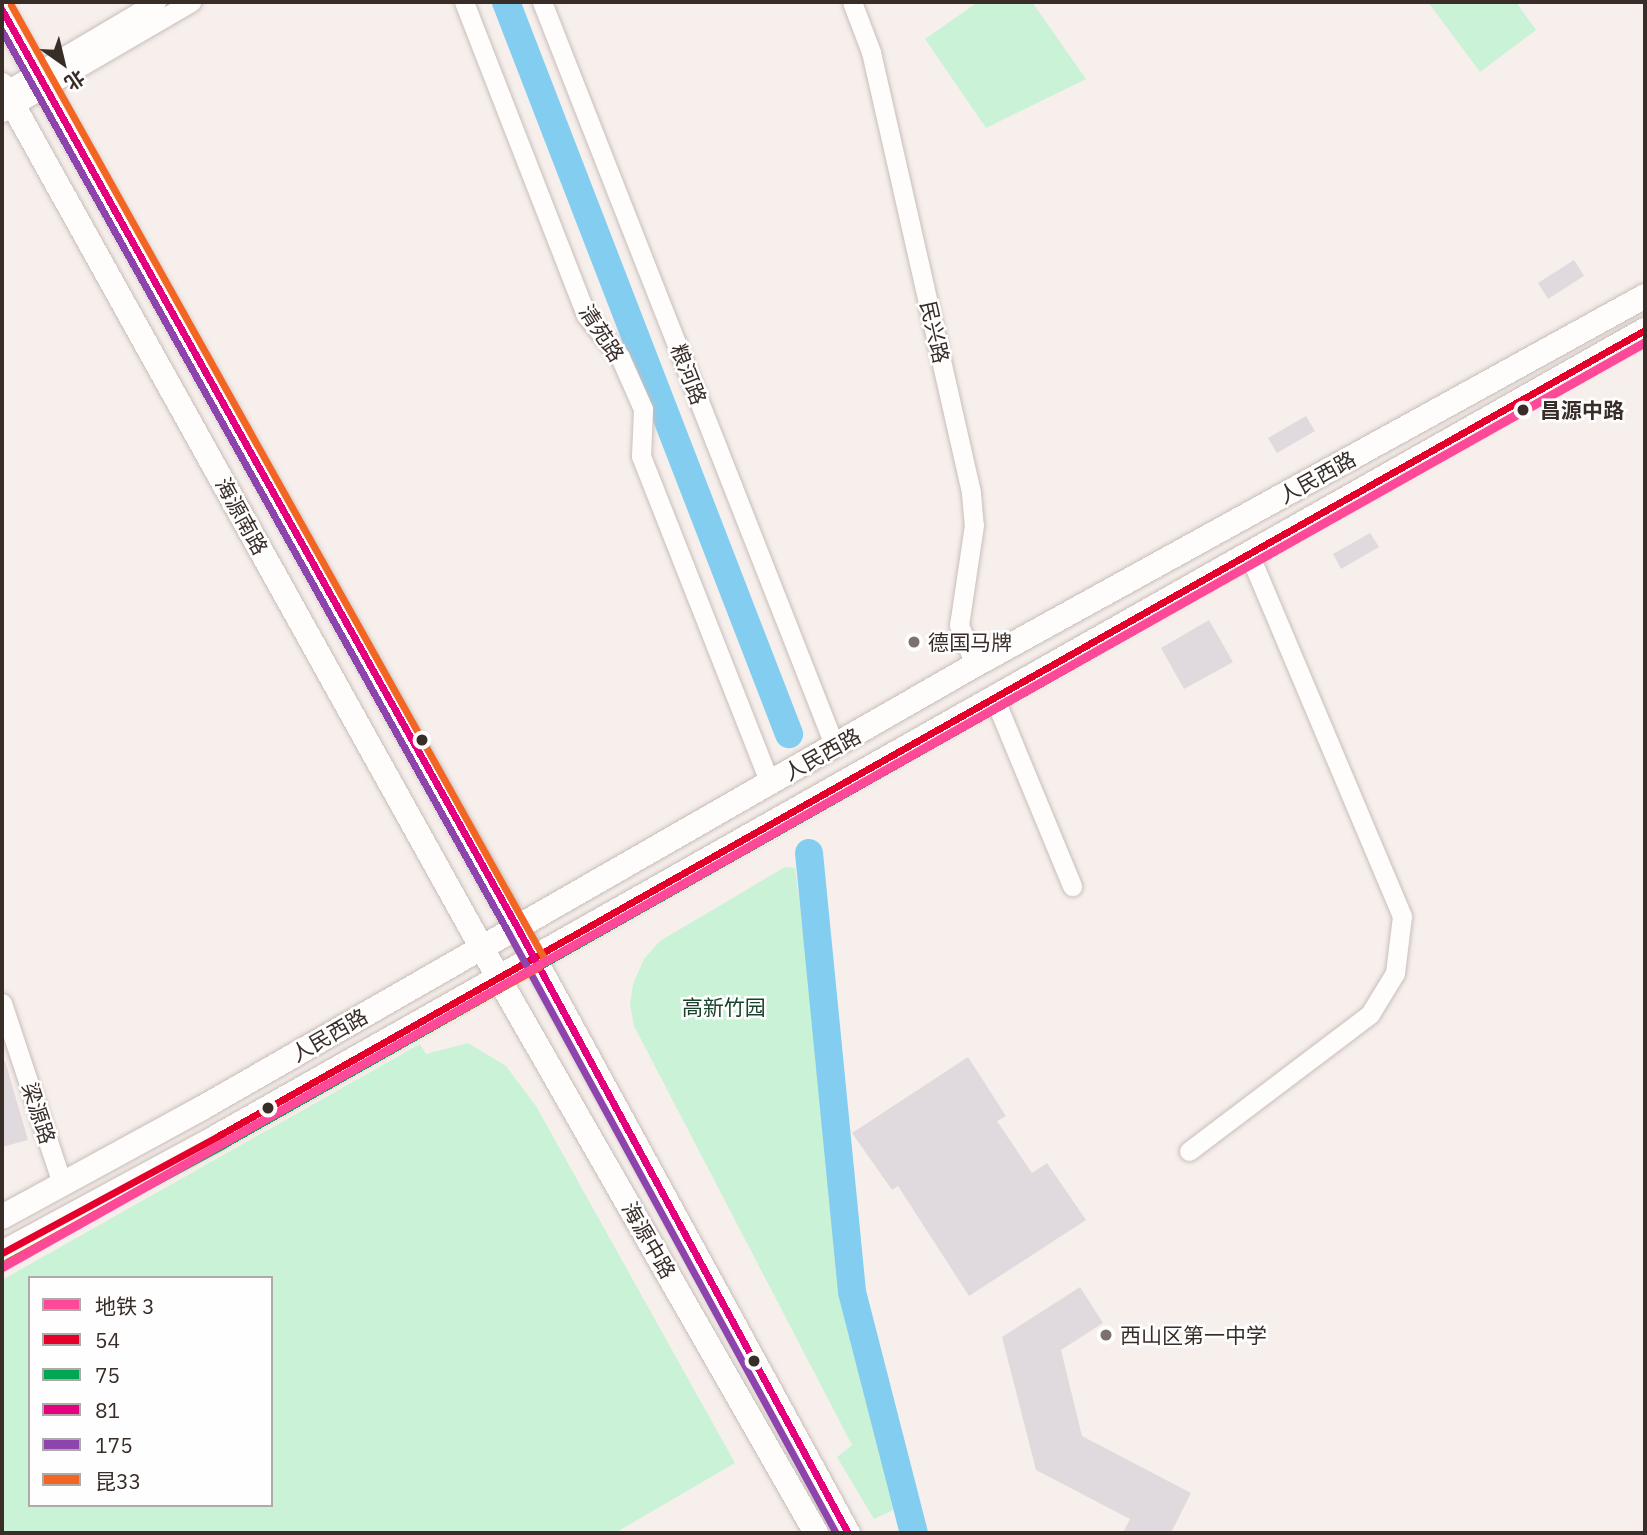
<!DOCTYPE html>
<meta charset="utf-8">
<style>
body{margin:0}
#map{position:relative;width:1647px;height:1535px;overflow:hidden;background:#f7efec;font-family:"IBM Plex Sans","Noto Sans SC",sans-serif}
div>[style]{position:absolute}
.green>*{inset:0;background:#caf2d6}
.river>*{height:28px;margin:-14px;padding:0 14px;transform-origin:14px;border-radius:14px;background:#83cdf1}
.building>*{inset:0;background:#e0dadf}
.roads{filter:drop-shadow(0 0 2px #c7beb9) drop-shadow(0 0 2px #c7beb9)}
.minor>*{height:19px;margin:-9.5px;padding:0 9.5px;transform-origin:9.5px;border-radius:9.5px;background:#fefdfc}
.major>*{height:24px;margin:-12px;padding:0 12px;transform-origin:12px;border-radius:12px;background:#fefdfc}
.bus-1>*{height:7px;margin:-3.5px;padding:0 3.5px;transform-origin:3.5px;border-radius:3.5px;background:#e4002b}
.bus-2>*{height:7px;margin:-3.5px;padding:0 3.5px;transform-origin:3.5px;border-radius:3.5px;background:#00a651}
.bus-3>*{height:7px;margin:-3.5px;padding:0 3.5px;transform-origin:3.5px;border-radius:3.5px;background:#e5007d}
.bus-4>*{height:7px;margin:-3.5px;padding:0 3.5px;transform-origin:3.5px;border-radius:3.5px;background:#8e44ad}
.bus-5>*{height:7px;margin:-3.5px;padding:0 3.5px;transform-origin:3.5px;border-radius:3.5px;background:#f26522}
.metro-1>*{height:9px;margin:-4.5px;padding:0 4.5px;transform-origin:4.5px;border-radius:4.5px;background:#fe4998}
.dots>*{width:19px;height:19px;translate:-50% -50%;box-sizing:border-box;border:4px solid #fefefe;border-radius:50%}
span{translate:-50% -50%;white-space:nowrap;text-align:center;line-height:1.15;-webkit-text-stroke:5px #fefefe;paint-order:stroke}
.street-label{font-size:21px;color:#392d28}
.stop-label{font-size:21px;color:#392d28;font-weight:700}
.left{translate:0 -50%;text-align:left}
.poi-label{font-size:21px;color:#392d28}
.park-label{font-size:21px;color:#19422c}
.frame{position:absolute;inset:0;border:4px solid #392d28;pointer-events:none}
.legend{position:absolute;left:28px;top:1276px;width:245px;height:231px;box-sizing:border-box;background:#fefefe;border:2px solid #afaaa8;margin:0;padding:9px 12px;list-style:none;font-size:21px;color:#392d28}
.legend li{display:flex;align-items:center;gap:14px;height:35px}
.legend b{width:35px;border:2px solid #afaaa8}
.north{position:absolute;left:28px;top:28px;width:70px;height:70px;-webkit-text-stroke:5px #fefefe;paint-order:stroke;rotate:146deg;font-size:19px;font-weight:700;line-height:28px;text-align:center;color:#392d28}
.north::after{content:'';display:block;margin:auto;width:24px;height:32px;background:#392d28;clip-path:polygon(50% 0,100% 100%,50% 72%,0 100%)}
</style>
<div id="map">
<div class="green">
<i style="clip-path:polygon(978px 2px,1032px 2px,1086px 79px,986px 128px,925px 39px)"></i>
<i style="clip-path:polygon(1428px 2px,1516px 2px,1536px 30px,1480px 72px)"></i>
<i style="clip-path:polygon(785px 867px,795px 868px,850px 1303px,904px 1505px,874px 1519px,837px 1457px,852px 1445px,634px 1026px,630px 1005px,633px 984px,644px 959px,660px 941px)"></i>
<i style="clip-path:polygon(evenodd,468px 1043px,506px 1066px,536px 1106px,735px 1463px,615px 1533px,2px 1533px,2px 1280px,420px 1044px,426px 1054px,468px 1043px,30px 1278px,271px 1278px,271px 1505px,30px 1505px,30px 1278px)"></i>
</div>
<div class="river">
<i style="left:506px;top:2px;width:785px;rotate:68.86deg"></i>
<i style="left:809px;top:853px;width:441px;rotate:84.4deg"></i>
<i style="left:852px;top:1292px;width:249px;rotate:75.6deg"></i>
</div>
<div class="building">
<i style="clip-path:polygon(1574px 260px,1584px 276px,1548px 299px,1538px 283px)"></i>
<i style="clip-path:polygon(1306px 416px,1315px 431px,1277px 453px,1268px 438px)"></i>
<i style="clip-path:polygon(1370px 533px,1379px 547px,1341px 569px,1333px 554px)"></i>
<i style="clip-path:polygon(1209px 620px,1233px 662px,1184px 689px,1161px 648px)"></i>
<i style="clip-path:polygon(968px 1057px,1006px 1116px,997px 1121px,1032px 1173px,1047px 1163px,1086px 1220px,969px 1296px,898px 1186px,892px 1190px,852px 1133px)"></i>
<i style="clip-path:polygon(5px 1061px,28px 1140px,2px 1147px,2px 1062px)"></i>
<i style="clip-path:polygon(1080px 1287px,1103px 1323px,1061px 1350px,1082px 1436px,1191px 1493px,1171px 1533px,1123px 1533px,1130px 1519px,1036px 1470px,1002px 1337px)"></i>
</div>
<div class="roads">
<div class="minor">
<i style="left:464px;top:2px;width:336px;rotate:68.7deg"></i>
<i style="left:586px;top:315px;width:54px;rotate:51deg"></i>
<i style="left:620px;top:357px;width:57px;rotate:66.1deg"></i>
<i style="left:643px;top:409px;width:47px;rotate:92.4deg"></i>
<i style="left:641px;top:456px;width:352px;rotate:68.5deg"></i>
<i style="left:542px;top:2px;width:801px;rotate:68.53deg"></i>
<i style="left:852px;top:2px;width:53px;rotate:69.2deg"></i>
<i style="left:871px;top:52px;width:452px;rotate:77.2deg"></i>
<i style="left:971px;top:493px;width:32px;rotate:85deg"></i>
<i style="left:974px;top:525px;width:101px;rotate:98.5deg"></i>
<i style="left:959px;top:625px;width:43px;rotate:68.2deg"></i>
<i style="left:2px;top:93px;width:179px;rotate:-30.6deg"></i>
<i style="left:2px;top:112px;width:219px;rotate:-30.2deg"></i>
<i style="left:993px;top:695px;width:207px;rotate:67.5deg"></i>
<i style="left:2px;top:1003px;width:190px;rotate:71.6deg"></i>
<i style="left:1189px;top:1151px;width:227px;rotate:-37.1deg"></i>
<i style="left:1370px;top:1014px;width:48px;rotate:-58.6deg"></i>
<i style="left:1395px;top:973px;width:57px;rotate:-83deg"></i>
<i style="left:1402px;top:916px;width:394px;rotate:-112.9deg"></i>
</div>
<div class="major">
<i style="left:2px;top:10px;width:1052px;rotate:60.68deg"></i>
<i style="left:517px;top:927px;width:691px;rotate:61.36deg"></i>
<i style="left:2px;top:85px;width:1021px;rotate:60.92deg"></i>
<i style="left:498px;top:977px;width:641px;rotate:60.23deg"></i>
<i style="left:2px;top:1217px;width:228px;rotate:-28.6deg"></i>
<i style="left:202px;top:1108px;width:891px;rotate:-29.82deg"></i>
<i style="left:975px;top:665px;width:765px;rotate:-28.84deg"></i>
<i style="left:2px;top:1253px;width:246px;rotate:-28.4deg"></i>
<i style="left:218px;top:1136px;width:1639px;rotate:-29.46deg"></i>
</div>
</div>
<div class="bus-1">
<i style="left:2px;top:1253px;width:246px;rotate:-28.4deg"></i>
<i style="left:218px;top:1136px;width:1639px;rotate:-29.46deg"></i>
</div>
<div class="bus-2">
<i style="left:7px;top:1262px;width:246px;rotate:-28.4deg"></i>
<i style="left:223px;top:1145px;width:1633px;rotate:-29.45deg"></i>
</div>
<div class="bus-3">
<i style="left:2px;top:10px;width:1052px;rotate:60.68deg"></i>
<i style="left:517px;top:927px;width:691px;rotate:61.36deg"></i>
</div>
<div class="bus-4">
<i style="left:2px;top:31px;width:1033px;rotate:60.68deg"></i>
<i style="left:508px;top:932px;width:685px;rotate:61.38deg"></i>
</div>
<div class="bus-5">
<i style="left:7px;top:1262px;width:608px;rotate:-29.01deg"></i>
<i style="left:539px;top:967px;width:10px;rotate:-61deg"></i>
<i style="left:544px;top:958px;width:1092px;rotate:-119.22deg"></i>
</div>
<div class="metro-1">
<i style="left:2px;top:1267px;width:1885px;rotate:-29.38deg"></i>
</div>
<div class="dots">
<i style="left:1523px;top:410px;background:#392d28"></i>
<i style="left:914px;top:642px;background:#7c716d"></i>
<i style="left:422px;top:740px;background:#392d28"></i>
<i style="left:268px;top:1108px;background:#392d28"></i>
<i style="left:1106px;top:1335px;background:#7c716d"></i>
<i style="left:754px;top:1361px;background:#392d28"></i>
</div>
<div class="street-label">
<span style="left:935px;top:332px;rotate:77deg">民兴路</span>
<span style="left:602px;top:333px;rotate:57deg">清苑路</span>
<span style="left:689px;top:374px;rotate:69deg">粮河路</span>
<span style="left:1317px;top:477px;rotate:-29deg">人民西路</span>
<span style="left:242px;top:516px;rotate:61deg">海源南路</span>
<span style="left:822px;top:754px;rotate:-29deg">人民西路</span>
<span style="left:329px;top:1035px;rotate:-30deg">人民西路</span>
<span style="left:39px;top:1113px;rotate:72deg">梁源路</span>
<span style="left:649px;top:1240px;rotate:60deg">海源中路</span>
</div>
<div class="stop-label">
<span class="left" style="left:1540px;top:410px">昌源中路</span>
</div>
<div class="poi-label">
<span class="left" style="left:928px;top:642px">德国马牌</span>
<span class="left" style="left:1120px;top:1335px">西山区第一中学</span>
</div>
<div class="park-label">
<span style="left:724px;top:1007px">高新竹园</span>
</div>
<div class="frame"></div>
<ul class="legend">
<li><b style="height:9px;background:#fe4998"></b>地铁 3</li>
<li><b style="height:9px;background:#e4002b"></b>54</li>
<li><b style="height:9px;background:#00a651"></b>75</li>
<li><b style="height:9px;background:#e5007d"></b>81</li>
<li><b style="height:9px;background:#8e44ad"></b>175</li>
<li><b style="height:9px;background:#f26522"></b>昆33</li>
</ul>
<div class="north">北</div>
</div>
